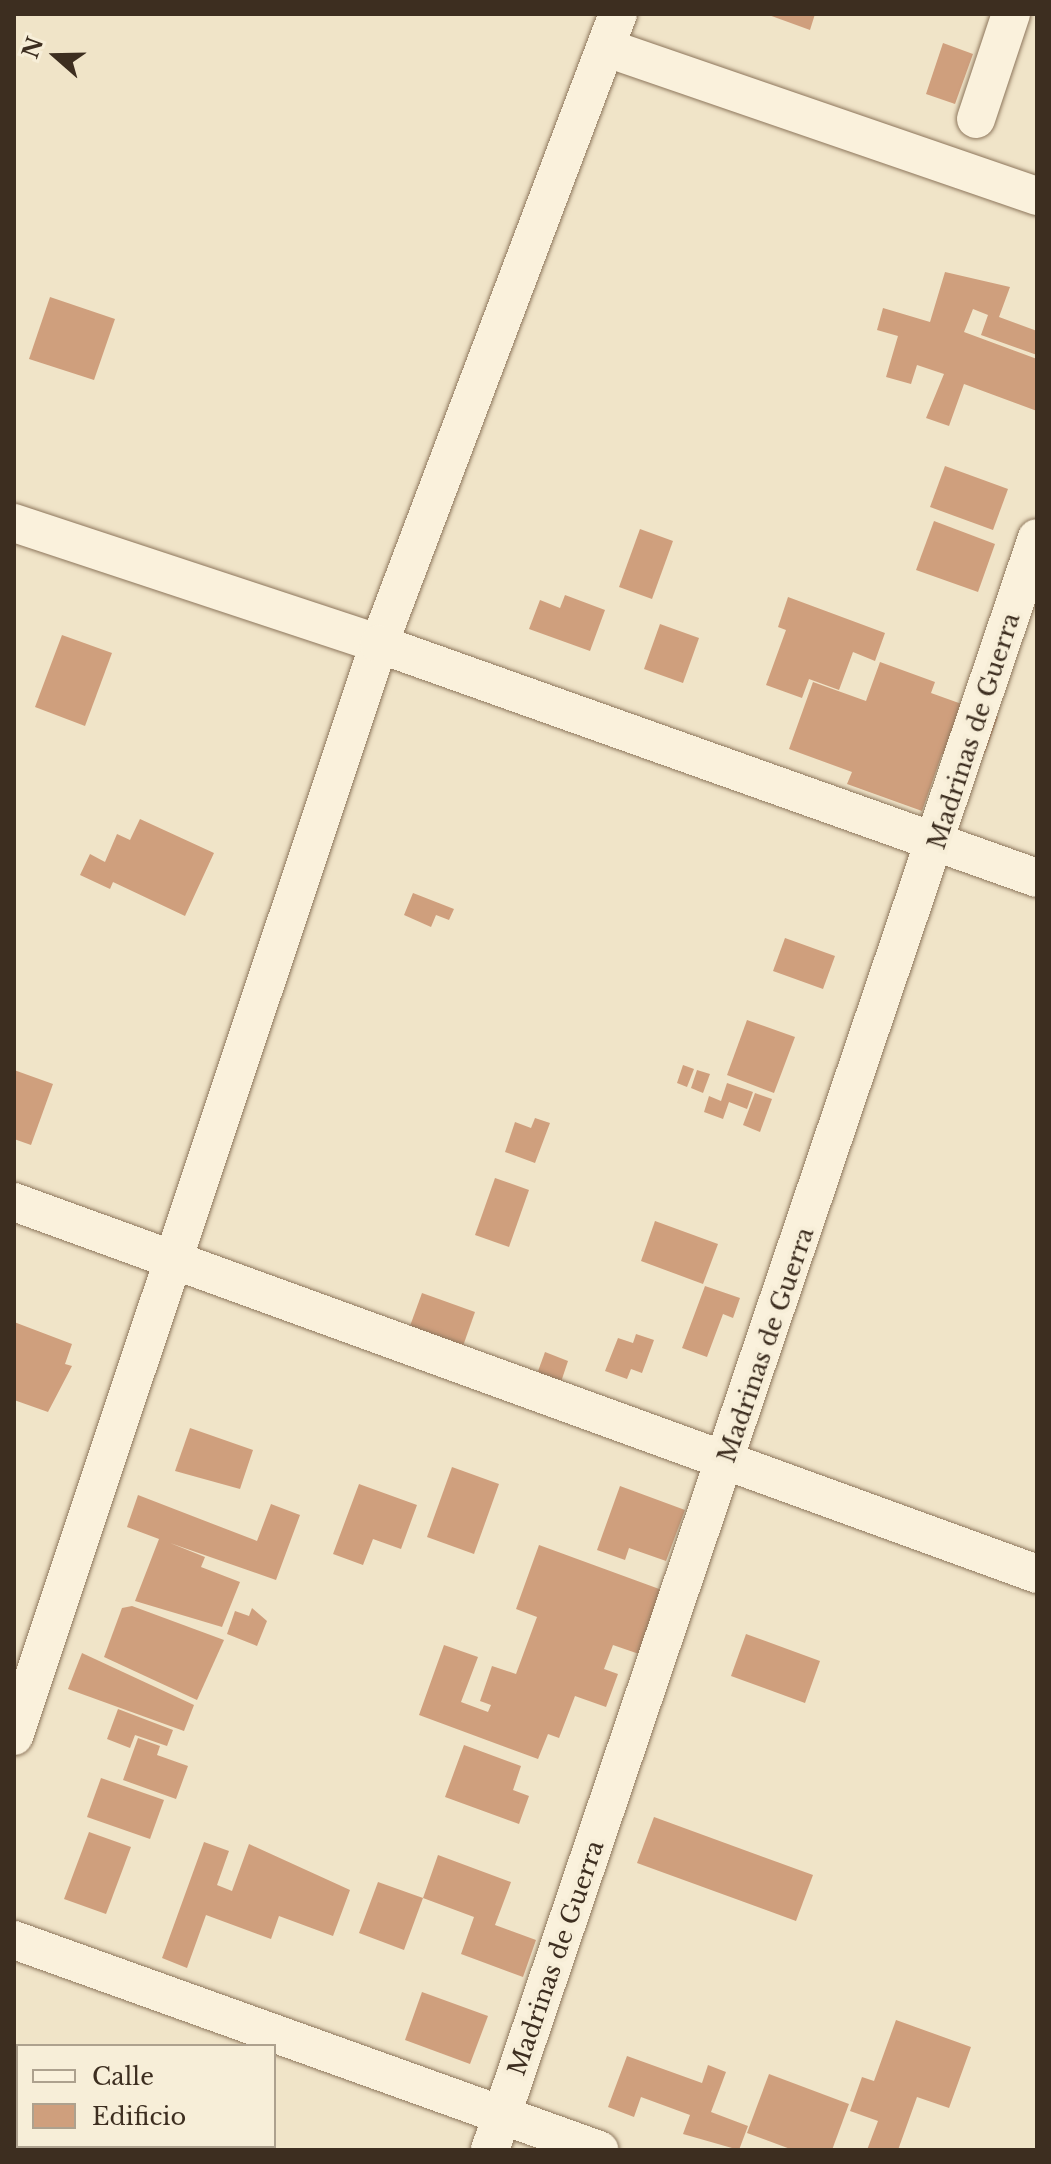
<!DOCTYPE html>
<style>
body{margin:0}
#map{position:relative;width:1051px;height:2164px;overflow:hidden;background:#f0e4c8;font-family:"Libre Baskerville",serif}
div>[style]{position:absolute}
.building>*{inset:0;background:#cf9f7d}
.roads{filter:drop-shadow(0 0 2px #8d765c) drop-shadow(0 0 2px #8d765c)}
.minor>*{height:38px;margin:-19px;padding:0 19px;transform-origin:19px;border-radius:19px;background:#faf1dc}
span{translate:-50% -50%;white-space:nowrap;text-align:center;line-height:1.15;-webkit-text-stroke:8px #f7eed8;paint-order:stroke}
.street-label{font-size:24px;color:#3d2e20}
.frame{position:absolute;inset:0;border:16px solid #3d2e20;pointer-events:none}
.legend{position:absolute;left:16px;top:2044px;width:260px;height:104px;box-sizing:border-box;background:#f7eed8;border:2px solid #ada18e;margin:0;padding:10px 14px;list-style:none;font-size:24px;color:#3d2e20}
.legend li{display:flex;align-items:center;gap:16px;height:40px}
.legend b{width:40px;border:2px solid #ada18e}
.north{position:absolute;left:16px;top:16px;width:80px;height:80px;-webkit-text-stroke:6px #f7eed8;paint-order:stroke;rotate:290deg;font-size:22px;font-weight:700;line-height:32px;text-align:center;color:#3d2e20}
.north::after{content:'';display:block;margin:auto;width:28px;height:36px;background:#3d2e20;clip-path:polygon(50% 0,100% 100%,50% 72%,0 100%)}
</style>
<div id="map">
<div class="building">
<i style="clip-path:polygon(766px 14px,815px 14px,810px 30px)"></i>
<i style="clip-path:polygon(943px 43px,973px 54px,955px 104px,926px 94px)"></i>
<i style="clip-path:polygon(945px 272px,1010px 287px,999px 317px,1037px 331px,1037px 355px,981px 335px,988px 315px,973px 309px,964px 332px,1037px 359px,1037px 411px,964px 384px,949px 426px,926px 418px,944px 374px,917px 365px,911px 384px,886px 377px,898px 336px,877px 330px,883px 308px,930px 322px)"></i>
<i style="clip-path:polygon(50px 297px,115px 319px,94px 380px,29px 359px)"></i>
<i style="clip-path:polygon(945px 466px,1008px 489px,993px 530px,930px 507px)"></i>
<i style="clip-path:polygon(934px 521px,995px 544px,978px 592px,916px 570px)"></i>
<i style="clip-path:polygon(640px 529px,673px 541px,652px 599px,619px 587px)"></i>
<i style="clip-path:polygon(565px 595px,605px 610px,590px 651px,529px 629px,540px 600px,560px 608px)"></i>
<i style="clip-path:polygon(788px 597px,885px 633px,875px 661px,853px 652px,839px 690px,809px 679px,802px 698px,766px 685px,786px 630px,778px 627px)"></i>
<i style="clip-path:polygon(660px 624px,699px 638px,683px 683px,644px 669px)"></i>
<i style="clip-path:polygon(62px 635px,112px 653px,85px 726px,35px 707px)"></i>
<i style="clip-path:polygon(880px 662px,935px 682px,931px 693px,998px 717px,985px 753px,974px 749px,968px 764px,942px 754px,922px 811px,847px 784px,852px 772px,789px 749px,813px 682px,866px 701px)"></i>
<i style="clip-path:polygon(140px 819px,214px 853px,185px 916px,113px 882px,110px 889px,80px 875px,90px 854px,105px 862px,117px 834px,130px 840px)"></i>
<i style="clip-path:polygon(413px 893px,454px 909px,449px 920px,436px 915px,431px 927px,404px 915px)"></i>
<i style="clip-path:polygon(785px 938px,835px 956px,823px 989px,773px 971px)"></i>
<i style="clip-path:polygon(747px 1020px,795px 1037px,774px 1093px,727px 1075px)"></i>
<i style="clip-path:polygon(683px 1065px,694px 1069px,687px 1087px,677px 1083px)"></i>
<i style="clip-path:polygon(14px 1070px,53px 1084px,31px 1145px,14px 1139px)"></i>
<i style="clip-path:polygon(697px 1070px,710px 1074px,703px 1093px,691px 1088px)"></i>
<i style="clip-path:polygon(727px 1083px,753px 1092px,747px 1109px,729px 1102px,723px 1119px,704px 1112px,709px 1096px,721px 1101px)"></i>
<i style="clip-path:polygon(755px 1093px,772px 1099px,760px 1132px,743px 1125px)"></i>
<i style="clip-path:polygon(535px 1118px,550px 1123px,535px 1163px,505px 1152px,515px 1122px,531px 1128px)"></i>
<i style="clip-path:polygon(495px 1178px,529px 1190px,509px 1247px,475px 1235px)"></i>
<i style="clip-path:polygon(655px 1221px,718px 1244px,703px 1284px,641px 1261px)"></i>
<i style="clip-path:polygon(705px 1286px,740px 1298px,733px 1318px,723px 1314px,707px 1357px,682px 1348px)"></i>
<i style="clip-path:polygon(422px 1293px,475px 1312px,463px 1346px,410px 1326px)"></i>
<i style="clip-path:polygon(14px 1322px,72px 1344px,65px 1364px,72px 1366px,48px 1412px,14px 1400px)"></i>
<i style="clip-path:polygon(636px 1334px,654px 1340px,642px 1373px,631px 1369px,627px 1379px,605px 1371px,618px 1338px,633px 1343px)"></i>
<i style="clip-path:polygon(545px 1352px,568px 1361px,561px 1382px,537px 1374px)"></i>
<i style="clip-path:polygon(190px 1428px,253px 1450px,240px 1489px,175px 1471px)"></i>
<i style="clip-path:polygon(452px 1467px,499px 1484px,474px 1554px,427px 1537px)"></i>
<i style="clip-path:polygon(359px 1484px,417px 1505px,401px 1549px,373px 1539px,363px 1565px,333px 1554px)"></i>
<i style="clip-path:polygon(620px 1486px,685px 1510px,666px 1561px,629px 1548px,625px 1560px,597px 1550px)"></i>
<i style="clip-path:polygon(138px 1495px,257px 1541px,271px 1504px,300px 1515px,276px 1580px,170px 1543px,205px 1557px,201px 1567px,240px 1582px,222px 1627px,135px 1601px,159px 1539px,127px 1527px)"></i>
<i style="clip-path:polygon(539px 1545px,662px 1590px,639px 1654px,613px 1645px,604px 1669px,618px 1674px,606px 1707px,575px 1696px,559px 1738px,548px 1734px,538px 1759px,419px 1715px,444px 1645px,478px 1657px,461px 1702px,488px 1712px,491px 1705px,480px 1701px,492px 1666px,516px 1674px,537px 1617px,516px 1609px)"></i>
<i style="clip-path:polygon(132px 1606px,224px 1640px,197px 1700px,104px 1657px,122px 1608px)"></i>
<i style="clip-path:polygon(252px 1608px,267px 1621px,257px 1646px,227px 1634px,235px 1611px,249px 1616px)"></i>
<i style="clip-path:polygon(746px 1634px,820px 1661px,805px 1703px,731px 1676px)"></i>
<i style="clip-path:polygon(82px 1653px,194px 1705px,184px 1731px,68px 1689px)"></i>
<i style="clip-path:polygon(118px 1709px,173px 1730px,167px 1746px,135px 1735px,130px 1748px,107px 1739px)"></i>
<i style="clip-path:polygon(138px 1738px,160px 1746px,157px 1755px,188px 1766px,176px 1799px,123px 1780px)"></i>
<i style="clip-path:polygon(464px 1745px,521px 1766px,513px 1790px,529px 1796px,519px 1824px,445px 1797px)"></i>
<i style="clip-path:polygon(101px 1778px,164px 1800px,150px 1839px,87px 1817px)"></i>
<i style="clip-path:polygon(654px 1817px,813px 1875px,796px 1921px,637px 1863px)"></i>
<i style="clip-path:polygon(89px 1832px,131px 1847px,106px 1914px,64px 1899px)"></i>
<i style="clip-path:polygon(204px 1842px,229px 1851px,217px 1885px,232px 1891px,249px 1844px,350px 1890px,333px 1936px,279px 1916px,271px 1939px,206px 1915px,187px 1968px,162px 1958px)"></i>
<i style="clip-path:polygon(438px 1855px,511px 1882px,495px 1925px,536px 1940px,523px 1977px,461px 1954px,474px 1917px,423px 1898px,404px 1950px,359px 1933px,378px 1882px,423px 1898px)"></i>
<i style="clip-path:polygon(422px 1992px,488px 2016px,470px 2064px,405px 2040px)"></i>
<i style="clip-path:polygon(896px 2020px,971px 2047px,949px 2108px,917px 2097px,898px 2150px,867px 2150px,878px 2121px,850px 2111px,862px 2077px,874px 2081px)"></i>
<i style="clip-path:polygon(14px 2054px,18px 2055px,18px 2111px,14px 2110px)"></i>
<i style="clip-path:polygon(627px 2056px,702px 2083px,708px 2065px,726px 2072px,711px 2112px,748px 2126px,739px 2150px,683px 2134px,690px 2115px,641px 2097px,634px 2117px,608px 2107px)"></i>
<i style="clip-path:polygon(769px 2074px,849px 2104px,832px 2150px,793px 2150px,747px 2133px)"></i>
<i style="clip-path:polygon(111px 2146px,205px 2146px,110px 2150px)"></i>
</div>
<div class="roads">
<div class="minor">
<i style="left:607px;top:48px;width:455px;rotate:19deg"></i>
<i style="left:976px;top:119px;width:111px;rotate:-71.6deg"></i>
<i style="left:14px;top:523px;width:385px;rotate:18.3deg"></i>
<i style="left:379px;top:644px;width:674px;rotate:-69.23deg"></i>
<i style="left:14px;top:1202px;width:1089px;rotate:19.98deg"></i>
<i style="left:14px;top:1736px;width:1151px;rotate:-71.52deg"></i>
<i style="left:379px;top:644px;width:698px;rotate:19.58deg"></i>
<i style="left:14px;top:1940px;width:622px;rotate:19.75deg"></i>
<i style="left:490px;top:2150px;width:1702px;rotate:-71.26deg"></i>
</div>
</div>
<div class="street-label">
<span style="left:974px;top:731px;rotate:-72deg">Madrinas de Guerra</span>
<span style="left:766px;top:1345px;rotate:-71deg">Madrinas de Guerra</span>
<span style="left:556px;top:1958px;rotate:-71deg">Madrinas de Guerra</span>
</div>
<div class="frame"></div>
<ul class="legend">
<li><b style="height:10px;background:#faf1dc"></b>Calle</li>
<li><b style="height:22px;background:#cf9f7d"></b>Edificio</li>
</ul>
<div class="north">N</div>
</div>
